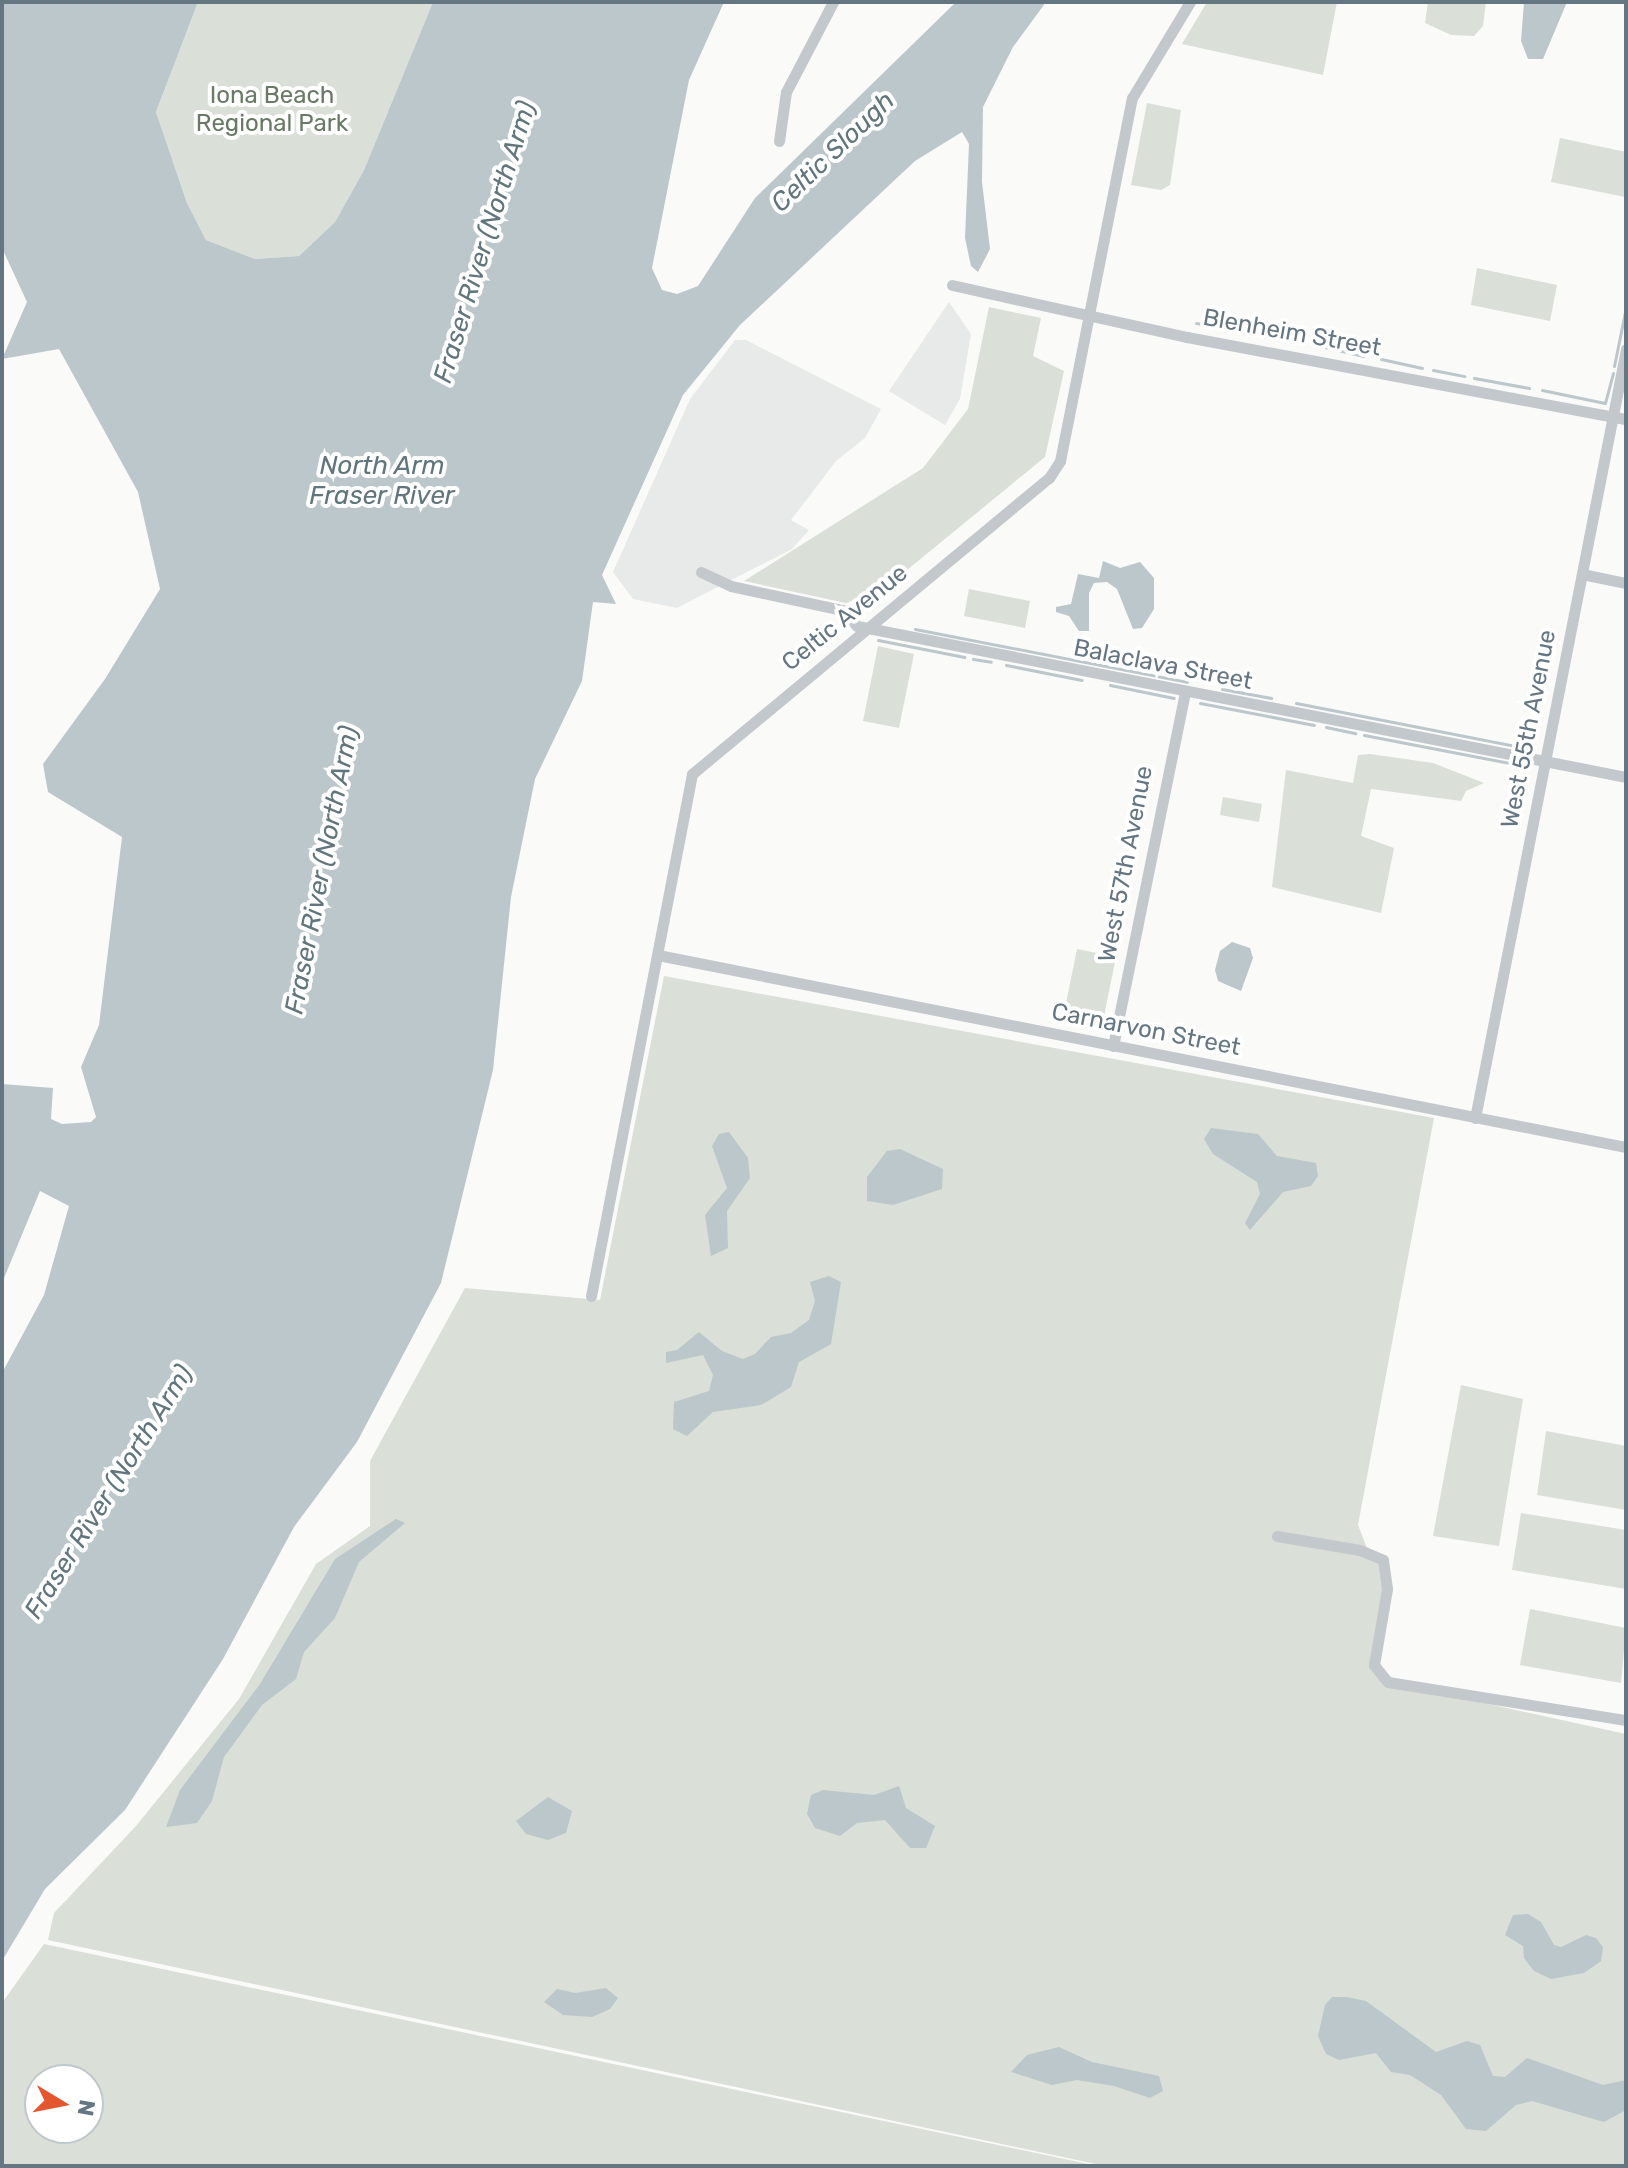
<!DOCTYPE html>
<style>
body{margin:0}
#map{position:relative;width:1628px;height:2168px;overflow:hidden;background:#fafaf8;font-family:Rubik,sans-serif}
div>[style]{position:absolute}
.built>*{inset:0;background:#e8e9e9}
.green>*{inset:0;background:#dadfd7}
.water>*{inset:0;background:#bbc7cb}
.stream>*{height:3px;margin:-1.5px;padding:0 1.5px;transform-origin:1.5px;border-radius:1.5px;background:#bbc7cb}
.minor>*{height:11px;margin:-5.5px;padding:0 5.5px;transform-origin:5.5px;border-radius:5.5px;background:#c3c8cc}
span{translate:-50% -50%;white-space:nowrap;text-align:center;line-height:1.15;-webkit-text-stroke:8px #fff;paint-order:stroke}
.park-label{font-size:24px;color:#687a64}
.street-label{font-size:24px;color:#657683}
.water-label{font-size:26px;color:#60757c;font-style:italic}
.frame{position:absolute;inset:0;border:4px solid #657683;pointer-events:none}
.north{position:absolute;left:24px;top:2064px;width:80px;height:80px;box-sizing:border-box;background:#fff;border:2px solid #c1c8cd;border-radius:50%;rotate:100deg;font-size:22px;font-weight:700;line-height:32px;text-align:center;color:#657683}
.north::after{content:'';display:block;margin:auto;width:28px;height:36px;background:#e4572e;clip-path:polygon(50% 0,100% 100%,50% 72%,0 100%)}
</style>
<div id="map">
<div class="built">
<i style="clip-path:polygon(949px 302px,971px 334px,960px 399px,945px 425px,889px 391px)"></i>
<i style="clip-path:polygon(735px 340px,746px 340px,881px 409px,865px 438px,836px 461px,791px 520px,809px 530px,792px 549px,677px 608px,633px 599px,613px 572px,690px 399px)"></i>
</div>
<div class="green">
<i style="clip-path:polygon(198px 2px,433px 2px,364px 170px,335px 222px,299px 256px,255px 259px,206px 240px,187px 203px,156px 112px)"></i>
<i style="clip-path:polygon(1207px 2px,1337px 2px,1323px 75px,1182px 44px)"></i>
<i style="clip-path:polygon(1428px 2px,1486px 2px,1483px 26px,1474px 36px,1451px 35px,1425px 23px)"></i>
<i style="clip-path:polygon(1147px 103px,1181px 110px,1170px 185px,1161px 190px,1131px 185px)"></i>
<i style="clip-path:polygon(1560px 138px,1626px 152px,1625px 197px,1551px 182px)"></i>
<i style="clip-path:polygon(1477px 268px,1557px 285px,1550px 321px,1471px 305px)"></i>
<i style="clip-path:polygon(989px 307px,1041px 318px,1033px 356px,1064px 371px,1045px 457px,885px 588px,846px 603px,744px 581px,923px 468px,968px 409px)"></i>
<i style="clip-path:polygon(969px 589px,1030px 601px,1025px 628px,964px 616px)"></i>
<i style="clip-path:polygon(878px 646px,914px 654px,899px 728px,863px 721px)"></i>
<i style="clip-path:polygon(1370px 754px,1433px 763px,1484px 783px,1466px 791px,1461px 801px,1371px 789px,1361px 836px,1394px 848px,1381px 913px,1272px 887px,1286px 770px,1353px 783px,1358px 755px)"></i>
<i style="clip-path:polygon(1223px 797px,1262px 804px,1259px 822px,1220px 815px)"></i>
<i style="clip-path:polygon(1077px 949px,1116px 957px,1102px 1026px,1063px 1018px)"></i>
<i style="clip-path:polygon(664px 976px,1434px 1118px,1358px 1525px,1368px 1551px,1388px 1573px,1374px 1665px,1388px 1682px,1626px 1734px,1626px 2166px,1105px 2166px,48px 1940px,54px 1913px,136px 1826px,239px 1699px,316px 1564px,370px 1526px,370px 1461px,465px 1288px,600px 1300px)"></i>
<i style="clip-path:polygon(1461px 1385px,1523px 1399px,1499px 1546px,1433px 1536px)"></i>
<i style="clip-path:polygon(1546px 1431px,1626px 1446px,1626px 1510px,1537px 1495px)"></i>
<i style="clip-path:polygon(1521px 1513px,1626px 1530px,1626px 1589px,1512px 1570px)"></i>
<i style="clip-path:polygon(1530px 1609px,1626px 1628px,1621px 1683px,1520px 1665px)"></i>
<i style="clip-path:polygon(evenodd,44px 1944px,1098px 2166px,2px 2166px,2px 2003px,44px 1944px,40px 2080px,88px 2080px,88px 2128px,40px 2128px,40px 2080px)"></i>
</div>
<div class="water">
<i style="clip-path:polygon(2px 2px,198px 2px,156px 112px,187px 203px,206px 240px,255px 259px,299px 256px,335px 222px,364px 170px,433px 2px,724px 2px,689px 80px,652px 268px,662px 290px,677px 294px,698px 286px,755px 198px,956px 2px,1046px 2px,1013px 47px,983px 107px,982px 182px,990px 249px,978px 272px,971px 266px,965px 238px,969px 144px,962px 132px,915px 161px,740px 325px,683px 395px,602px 575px,616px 604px,593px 602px,582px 681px,535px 779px,511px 897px,493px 1070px,441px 1283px,357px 1442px,294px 1527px,223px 1659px,125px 1810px,45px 1889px,2px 1961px,2px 1373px,44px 1295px,69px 1206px,40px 1191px,2px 1283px,2px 1084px,53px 1088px,51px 1119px,62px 1124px,91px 1122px,96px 1117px,81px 1067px,99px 1025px,122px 837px,48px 792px,43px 764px,105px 679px,160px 589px,138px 492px,59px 349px,2px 359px,27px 302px,2px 248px)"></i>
<i style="clip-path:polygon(1524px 2px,1567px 2px,1543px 59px,1528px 59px,1521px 41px)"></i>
<i style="clip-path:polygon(1103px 561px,1120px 568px,1140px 562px,1154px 578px,1154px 609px,1142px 628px,1133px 629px,1117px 589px,1107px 582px,1094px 583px,1089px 593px,1089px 631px,1079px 631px,1069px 616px,1056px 612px,1056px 607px,1071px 604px,1078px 574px,1099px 578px)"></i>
<i style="clip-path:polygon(1232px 942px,1250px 948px,1253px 958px,1241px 991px,1218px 981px,1215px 970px,1220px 951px)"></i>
<i style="clip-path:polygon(1211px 1128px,1258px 1134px,1277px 1156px,1316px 1163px,1318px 1176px,1311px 1186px,1283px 1192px,1250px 1230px,1245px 1223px,1260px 1194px,1257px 1182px,1213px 1154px,1204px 1139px)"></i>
<i style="clip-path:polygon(729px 1132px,748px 1158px,750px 1178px,727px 1211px,728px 1248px,711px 1256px,705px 1215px,727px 1188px,712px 1146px,719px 1134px)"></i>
<i style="clip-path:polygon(900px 1149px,943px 1169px,942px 1189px,893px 1205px,867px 1201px,867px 1177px,887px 1151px)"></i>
<i style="clip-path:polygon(829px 1276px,841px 1282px,831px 1344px,799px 1362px,791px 1387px,761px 1405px,713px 1412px,687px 1436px,673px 1429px,674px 1402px,709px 1391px,713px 1375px,703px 1355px,666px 1363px,666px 1352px,677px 1350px,699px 1332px,722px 1351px,743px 1359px,755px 1354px,771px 1337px,791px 1333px,809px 1320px,815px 1301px,810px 1282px)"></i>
<i style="clip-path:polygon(396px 1519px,405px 1523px,359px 1562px,335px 1618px,304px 1652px,296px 1679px,262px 1705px,224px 1757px,212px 1801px,197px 1823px,166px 1827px,180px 1790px,260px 1684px,335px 1559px)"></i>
<i style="clip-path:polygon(899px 1786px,906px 1808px,935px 1826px,926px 1848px,910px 1848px,885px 1820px,857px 1823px,840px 1836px,815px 1828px,807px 1814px,811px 1795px,823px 1790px,874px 1795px)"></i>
<i style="clip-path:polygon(548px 1797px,572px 1811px,566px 1833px,548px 1840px,526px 1834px,516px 1821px)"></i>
<i style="clip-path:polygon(1528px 1914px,1541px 1922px,1554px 1945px,1561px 1947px,1586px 1935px,1596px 1938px,1603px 1947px,1601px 1961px,1584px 1973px,1551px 1979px,1534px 1971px,1524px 1958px,1523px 1946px,1505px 1935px,1513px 1915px)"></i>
<i style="clip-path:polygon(606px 1988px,618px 1998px,610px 2009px,592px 2017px,563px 2015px,544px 2002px,557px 1989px,575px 1993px)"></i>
<i style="clip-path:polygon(1347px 1997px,1366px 2001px,1436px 2052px,1467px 2041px,1480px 2045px,1493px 2076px,1505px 2077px,1527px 2058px,1603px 2085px,1626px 2080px,1626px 2110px,1604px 2122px,1532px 2101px,1516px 2105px,1486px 2131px,1466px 2129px,1441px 2095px,1410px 2075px,1391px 2072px,1376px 2053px,1339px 2060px,1326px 2054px,1318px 2036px,1325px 2005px,1332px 1997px)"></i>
<i style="clip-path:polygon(1059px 2047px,1092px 2062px,1159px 2076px,1163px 2091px,1150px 2098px,1114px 2086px,1077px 2080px,1052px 2085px,1011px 2072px,1027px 2055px)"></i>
</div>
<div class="stream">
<i style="left:1196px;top:323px;width:27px;rotate:10deg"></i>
<i style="left:1237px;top:331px;width:16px;rotate:11deg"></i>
<i style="left:1262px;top:336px;width:36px;rotate:9deg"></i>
<i style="left:1312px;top:344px;width:53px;rotate:13deg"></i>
<i style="left:1381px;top:359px;width:42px;rotate:12.4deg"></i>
<i style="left:1614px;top:366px;width:55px;rotate:-78.5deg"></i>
<i style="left:1433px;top:370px;width:32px;rotate:11deg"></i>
<i style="left:1474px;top:378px;width:56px;rotate:10.3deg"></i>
<i style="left:1542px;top:390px;width:64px;rotate:11.7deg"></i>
<i style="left:1605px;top:403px;width:31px;rotate:-75deg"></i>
<i style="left:915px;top:629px;width:277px;rotate:11deg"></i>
<i style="left:878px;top:640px;width:88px;rotate:11.2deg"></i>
<i style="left:973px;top:659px;width:18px;rotate:9deg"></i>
<i style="left:1006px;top:665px;width:77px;rotate:11.2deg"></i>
<i style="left:1110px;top:685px;width:65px;rotate:11.5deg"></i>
<i style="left:1222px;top:689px;width:50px;rotate:10.4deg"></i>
<i style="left:1200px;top:703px;width:116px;rotate:10.9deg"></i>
<i style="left:1296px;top:703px;width:238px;rotate:11.1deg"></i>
<i style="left:1326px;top:727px;width:30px;rotate:12deg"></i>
<i style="left:1364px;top:735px;width:164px;rotate:10.9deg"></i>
</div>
<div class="minor">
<i style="left:779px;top:141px;width:49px;rotate:-81.9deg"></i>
<i style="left:786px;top:92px;width:102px;rotate:-62.4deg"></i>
<i style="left:952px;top:285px;width:241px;rotate:12.5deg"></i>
<i style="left:1187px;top:337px;width:447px;rotate:10.6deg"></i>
<i style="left:701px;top:572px;width:33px;rotate:25deg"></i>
<i style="left:731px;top:586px;width:114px;rotate:12.2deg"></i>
<i style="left:842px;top:610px;width:22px;rotate:47deg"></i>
<i style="left:857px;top:626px;width:11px;rotate:10deg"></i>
<i style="left:868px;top:628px;width:773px;rotate:11.12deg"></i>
<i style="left:1582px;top:574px;width:45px;rotate:11.6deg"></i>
<i style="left:658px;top:955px;width:987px;rotate:11.22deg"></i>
<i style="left:1113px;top:1046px;width:360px;rotate:-78.5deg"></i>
<i style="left:1475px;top:1118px;width:784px;rotate:-78.89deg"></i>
<i style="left:591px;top:1296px;width:532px;rotate:-79.05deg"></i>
<i style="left:692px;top:774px;width:464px;rotate:-39.7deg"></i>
<i style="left:1049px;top:478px;width:20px;rotate:-57deg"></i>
<i style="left:1060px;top:461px;width:370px;rotate:-78.8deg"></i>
<i style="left:1132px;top:98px;width:112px;rotate:-58.9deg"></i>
<i style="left:1277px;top:1536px;width:84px;rotate:9.6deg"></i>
<i style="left:1360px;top:1550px;width:25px;rotate:23deg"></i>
<i style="left:1383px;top:1560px;width:29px;rotate:82deg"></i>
<i style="left:1387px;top:1589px;width:77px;rotate:99.7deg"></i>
<i style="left:1374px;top:1665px;width:22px;rotate:51deg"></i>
<i style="left:1388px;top:1682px;width:241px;rotate:9.1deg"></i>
</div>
<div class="park-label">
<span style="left:272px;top:110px">Iona Beach<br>Regional Park</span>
</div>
<div class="street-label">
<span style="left:1292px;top:333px;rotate:10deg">Blenheim Street</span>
<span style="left:845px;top:618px;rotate:-39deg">Celtic Avenue</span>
<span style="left:1163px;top:665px;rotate:11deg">Balaclava Street</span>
<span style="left:1529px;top:729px;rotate:-79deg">West 55th Avenue</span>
<span style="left:1126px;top:864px;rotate:-79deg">West 57th Avenue</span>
<span style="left:1146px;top:1030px;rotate:11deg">Carnarvon Street</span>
</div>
<div class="water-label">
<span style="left:833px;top:152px;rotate:-44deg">Celtic Slough</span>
<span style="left:485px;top:242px;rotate:-73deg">Fraser River (North Arm)</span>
<span style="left:382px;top:481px">North Arm<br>Fraser River</span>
<span style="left:322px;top:870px;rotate:-79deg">Fraser River (North Arm)</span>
<span style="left:109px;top:1492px;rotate:-58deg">Fraser River (North Arm)</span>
</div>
<div class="frame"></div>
<div class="north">N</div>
</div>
